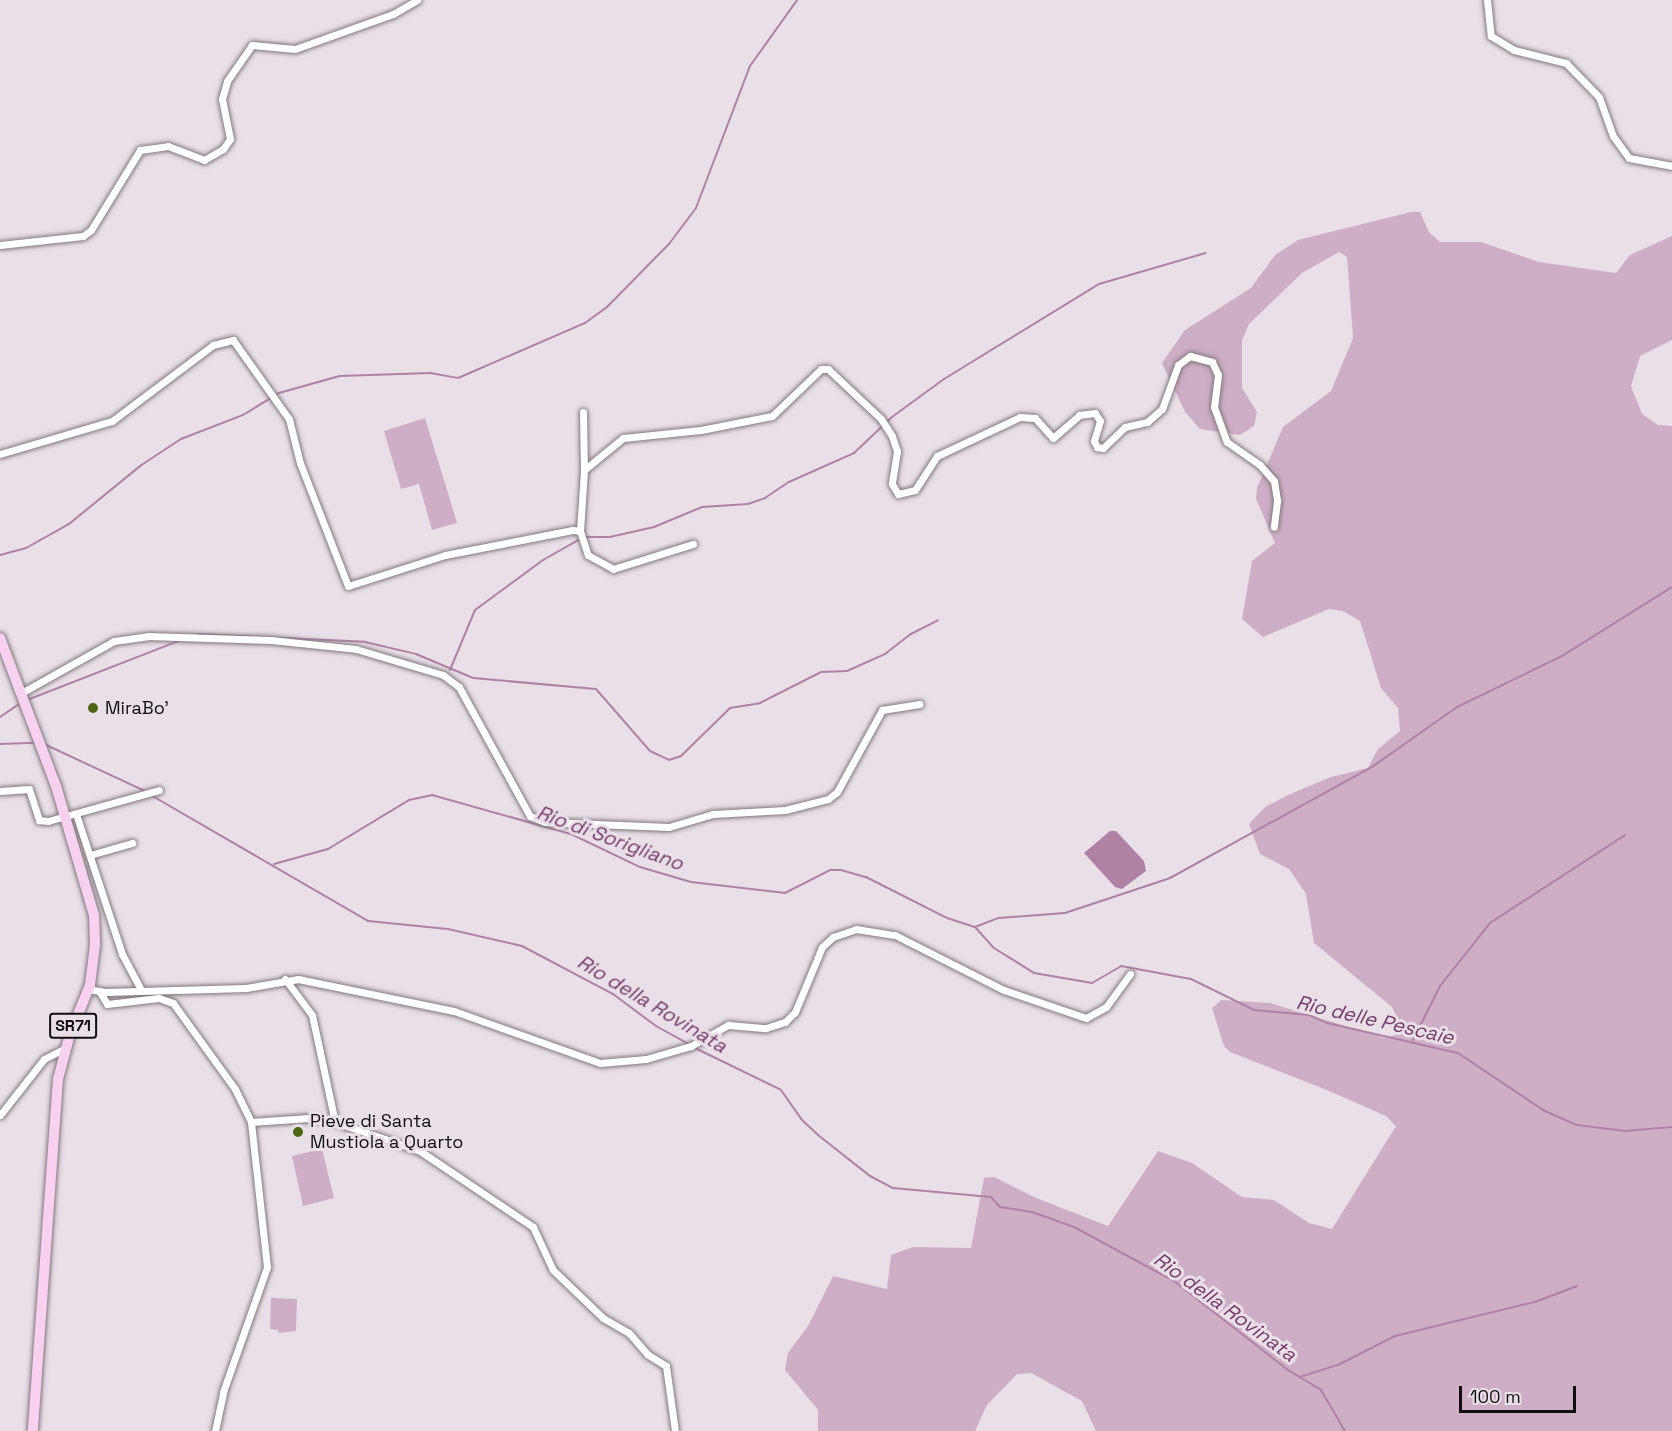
<!DOCTYPE html>
<style>
body{margin:0}
#map{position:relative;width:1672px;height:1431px;overflow:hidden;background:#e9dfe7;font-family:"Space Grotesk",sans-serif}
div>[style]{position:absolute}
.green>*{inset:0;background:#cdaec5}
.water>*{inset:0;background:#af82a4}
.stream>*{height:2px;margin:-1px;padding:0 1px;transform-origin:1px;border-radius:1px;background:#af82a4}
.roads{filter:drop-shadow(0 0 2px #82797f) drop-shadow(0 0 2px #82797f)}
.street>*{height:7px;margin:-3.5px;padding:0 3.5px;transform-origin:3.5px;border-radius:3.5px;background:#fff}
.primary>*{height:10px;margin:-5px;padding:0 5px;transform-origin:5px;border-radius:5px;background:#f7d1ee}
.dots>*{width:16px;height:16px;translate:-50% -50%;box-sizing:border-box;border:3px solid #e9dfe7;border-radius:50%}
span{translate:-50% -50%;white-space:nowrap;text-align:center;line-height:1.15;-webkit-text-stroke:6px #e9dfe7;paint-order:stroke}
.shield-label span{padding:2px 4px;background:#e9dfe7;border:2px solid;border-radius:4px;-webkit-text-stroke-width:0}
.shield-label{font-size:16px;color:#110e11;font-weight:700}
.poi-label{font-size:18px;color:#110e11}
.left{translate:0 -50%;text-align:left}
.water-label{font-size:20px;color:#753b6a;font-style:italic}
.scale{position:absolute;left:1459px;top:1386px;width:117px;height:27px;box-sizing:border-box;border:3px solid #110e11;border-top:0;padding-left:8px;font-size:18px;line-height:21px;white-space:nowrap;color:#110e11;-webkit-text-stroke:4px #e9dfe7;paint-order:stroke}
</style>
<div id="map">
<div class="green">
<i style="clip-path:polygon(1411px 212px,1420px 212px,1429px 232px,1440px 242px,1481px 242px,1539px 262px,1616px 273px,1630px 255px,1672px 236px,1672px 340px,1640px 356px,1631px 386px,1642px 414px,1658px 425px,1672px 426px,1672px 1431px,1096px 1431px,1082px 1401px,1031px 1373px,1017px 1374px,987px 1405px,975px 1431px,818px 1431px,818px 1410px,785px 1370px,788px 1353px,808px 1326px,833px 1276px,887px 1289px,891px 1255px,913px 1247px,971px 1248px,984px 1178px,994px 1177px,1036px 1198px,1108px 1226px,1158px 1151px,1192px 1163px,1242px 1197px,1274px 1200px,1309px 1223px,1332px 1229px,1396px 1126px,1386px 1116px,1322px 1088px,1230px 1052px,1224px 1046px,1212px 1008px,1221px 1000px,1270px 1003px,1385px 1038px,1399px 1034px,1400px 1024px,1392px 1007px,1314px 943px,1306px 894px,1289px 869px,1260px 854px,1249px 824px,1265px 807px,1288px 795px,1331px 777px,1368px 768px,1378px 749px,1400px 731px,1398px 708px,1381px 688px,1360px 621px,1343px 611px,1329px 609px,1263px 637px,1242px 619px,1252px 561px,1275px 543px,1256px 499px,1257px 488px,1283px 427px,1331px 391px,1353px 338px,1347px 257px,1339px 252px,1302px 273px,1249px 324px,1242px 340px,1242px 388px,1257px 412px,1254px 426px,1240px 435px,1200px 429px,1185px 412px,1162px 363px,1185px 330px,1251px 288px,1275px 255px,1298px 240px)"></i>
<i style="clip-path:polygon(425px 418px,457px 523px,432px 530px,419px 484px,401px 489px,384px 431px)"></i>
<i style="clip-path:polygon(322px 1149px,334px 1198px,303px 1206px,292px 1156px)"></i>
<i style="clip-path:polygon(271px 1298px,297px 1299px,296px 1331px,279px 1333px,278px 1330px,270px 1329px)"></i>
</div>
<div class="water">
<i style="clip-path:polygon(1110px 831px,1116px 831px,1144px 861px,1146px 871px,1122px 889px,1115px 887px,1084px 853px)"></i>
</div>
<div class="stream">
<i style="left:585px;top:537px;width:25px"></i>
<i style="left:610px;top:537px;width:45px;rotate:-12.8deg"></i>
<i style="left:654px;top:527px;width:52px;rotate:-22.6deg"></i>
<i style="left:702px;top:507px;width:46px;rotate:-3.7deg"></i>
<i style="left:748px;top:504px;width:18px;rotate:-19deg"></i>
<i style="left:765px;top:498px;width:29px;rotate:-34deg"></i>
<i style="left:789px;top:482px;width:71px;rotate:-24deg"></i>
<i style="left:854px;top:453px;width:52px;rotate:-43.5deg"></i>
<i style="left:892px;top:417px;width:64px;rotate:-36.2deg"></i>
<i style="left:944px;top:379px;width:182px;rotate:-31.5deg"></i>
<i style="left:1099px;top:284px;width:111px;rotate:-16.2deg"></i>
<i style="left:0;top:555px;width:27px;rotate:-15deg"></i>
<i style="left:26px;top:548px;width:49px;rotate:-29.2deg"></i>
<i style="left:69px;top:524px;width:92px;rotate:-39.2deg"></i>
<i style="left:140px;top:466px;width:49px;rotate:-33.4deg"></i>
<i style="left:181px;top:439px;width:66px;rotate:-21.2deg"></i>
<i style="left:243px;top:415px;width:42px;rotate:-31.4deg"></i>
<i style="left:279px;top:393px;width:63px;rotate:-15.6deg"></i>
<i style="left:340px;top:376px;width:90px;rotate:-1.9deg"></i>
<i style="left:430px;top:373px;width:28px;rotate:10deg"></i>
<i style="left:458px;top:378px;width:138px;rotate:-23.4deg"></i>
<i style="left:585px;top:323px;width:27px;rotate:-36deg"></i>
<i style="left:607px;top:307px;width:88px;rotate:-45.5deg"></i>
<i style="left:669px;top:244px;width:45px;rotate:-53.1deg"></i>
<i style="left:696px;top:208px;width:152px;rotate:-69.2deg"></i>
<i style="left:750px;top:66px;width:81px;rotate:-54.5deg"></i>
<i style="left:198px;top:634px;width:167px;rotate:2.7deg"></i>
<i style="left:365px;top:642px;width:52px;rotate:13.2deg"></i>
<i style="left:416px;top:654px;width:62px;rotate:22.8deg"></i>
<i style="left:473px;top:678px;width:123px;rotate:5.1deg"></i>
<i style="left:596px;top:689px;width:82px;rotate:48.9deg"></i>
<i style="left:650px;top:751px;width:21px;rotate:25deg"></i>
<i style="left:669px;top:760px;width:13px;rotate:-18deg"></i>
<i style="left:681px;top:756px;width:69px;rotate:-44.4deg"></i>
<i style="left:730px;top:708px;width:30px;rotate:-9deg"></i>
<i style="left:760px;top:703px;width:68px;rotate:-26.9deg"></i>
<i style="left:821px;top:672px;width:26px;rotate:-2deg"></i>
<i style="left:847px;top:671px;width:42px;rotate:-24.1deg"></i>
<i style="left:885px;top:654px;width:33px;rotate:-38deg"></i>
<i style="left:911px;top:634px;width:30px;rotate:-27deg"></i>
<i style="left:450px;top:670px;width:65px;rotate:-67.4deg"></i>
<i style="left:475px;top:610px;width:84px;rotate:-36.3deg"></i>
<i style="left:543px;top:560px;width:43px;rotate:-29.6deg"></i>
<i style="left:27px;top:700px;width:165px;rotate:-21.3deg"></i>
<i style="left:0;top:717px;width:27px;rotate:-34deg"></i>
<i style="left:0;top:744px;width:36px;rotate:-2deg"></i>
<i style="left:44px;top:744px;width:111px;rotate:25deg"></i>
<i style="left:149px;top:794px;width:253px;rotate:30.1deg"></i>
<i style="left:368px;top:921px;width:80px;rotate:5.7deg"></i>
<i style="left:448px;top:929px;width:76px;rotate:12.9deg"></i>
<i style="left:522px;top:946px;width:103px;rotate:27.8deg"></i>
<i style="left:613px;top:994px;width:54px;rotate:36.7deg"></i>
<i style="left:656px;top:1026px;width:37px;rotate:29deg"></i>
<i style="left:274px;top:864px;width:56px;rotate:-15.5deg"></i>
<i style="left:328px;top:849px;width:95px;rotate:-31.2deg"></i>
<i style="left:409px;top:800px;width:24px;rotate:-12deg"></i>
<i style="left:432px;top:795px;width:144px;rotate:15.7deg"></i>
<i style="left:571px;top:834px;width:76px;rotate:25.6deg"></i>
<i style="left:640px;top:867px;width:53px;rotate:16.4deg"></i>
<i style="left:691px;top:882px;width:95px;rotate:6.7deg"></i>
<i style="left:785px;top:893px;width:51px;rotate:-27.1deg"></i>
<i style="left:830px;top:870px;width:11px"></i>
<i style="left:841px;top:870px;width:26px;rotate:16deg"></i>
<i style="left:866px;top:877px;width:91px;rotate:26.8deg"></i>
<i style="left:947px;top:918px;width:29px;rotate:18deg"></i>
<i style="left:975px;top:927px;width:26px;rotate:-21deg"></i>
<i style="left:999px;top:918px;width:66px;rotate:-4.3deg"></i>
<i style="left:1065px;top:913px;width:111px;rotate:-18.4deg"></i>
<i style="left:1170px;top:878px;width:230px;rotate:-28.8deg"></i>
<i style="left:1372px;top:767px;width:104px;rotate:-35.2deg"></i>
<i style="left:1457px;top:707px;width:117px;rotate:-25.9deg"></i>
<i style="left:1562px;top:656px;width:130px;rotate:-32.1deg"></i>
<i style="left:975px;top:927px;width:28px;rotate:48deg"></i>
<i style="left:994px;top:948px;width:47px;rotate:32deg"></i>
<i style="left:1034px;top:973px;width:59px;rotate:9.8deg"></i>
<i style="left:1092px;top:983px;width:34px;rotate:-30deg"></i>
<i style="left:1121px;top:966px;width:71px;rotate:10.5deg"></i>
<i style="left:1191px;top:979px;width:70px;rotate:26.2deg"></i>
<i style="left:1254px;top:1010px;width:55px;rotate:5.2deg"></i>
<i style="left:1309px;top:1015px;width:20px;rotate:24deg"></i>
<i style="left:1327px;top:1023px;width:134px;rotate:12.9deg"></i>
<i style="left:1458px;top:1053px;width:102px;rotate:33.8deg"></i>
<i style="left:1543px;top:1110px;width:37px;rotate:24deg"></i>
<i style="left:1577px;top:1125px;width:49px;rotate:7deg"></i>
<i style="left:1626px;top:1131px;width:46px;rotate:-5deg"></i>
<i style="left:1413px;top:1040px;width:60px;rotate:-63.4deg"></i>
<i style="left:1440px;top:986px;width:80px;rotate:-51.6deg"></i>
<i style="left:1490px;top:923px;width:161px;rotate:-33.1deg"></i>
<i style="left:693px;top:1047px;width:98px;rotate:26deg"></i>
<i style="left:781px;top:1090px;width:35px;rotate:55deg"></i>
<i style="left:801px;top:1119px;width:23px;rotate:43deg"></i>
<i style="left:818px;top:1135px;width:66px;rotate:38.3deg"></i>
<i style="left:870px;top:1176px;width:26px;rotate:28deg"></i>
<i style="left:893px;top:1188px;width:98px;rotate:5.2deg"></i>
<i style="left:991px;top:1197px;width:13px;rotate:48deg"></i>
<i style="left:1000px;top:1207px;width:32px;rotate:9deg"></i>
<i style="left:1032px;top:1212px;width:45px;rotate:19.7deg"></i>
<i style="left:1074px;top:1227px;width:114px;rotate:28.4deg"></i>
<i style="left:1174px;top:1281px;width:145px;rotate:38deg"></i>
<i style="left:1288px;top:1370px;width:39px;rotate:31deg"></i>
<i style="left:1321px;top:1390px;width:48px;rotate:59.7deg"></i>
<i style="left:1300px;top:1377px;width:40px;rotate:-18deg"></i>
<i style="left:1338px;top:1365px;width:64px;rotate:-27deg"></i>
<i style="left:1395px;top:1336px;width:144px;rotate:-13.7deg"></i>
<i style="left:1535px;top:1302px;width:45px;rotate:-20.9deg"></i>
</div>
<div class="roads">
<div class="street">
<i style="left:1487px;top:0;width:36px;rotate:84deg"></i>
<i style="left:1491px;top:36px;width:27px;rotate:31deg"></i>
<i style="left:1514px;top:50px;width:54px;rotate:14deg"></i>
<i style="left:1566px;top:63px;width:47px;rotate:45.9deg"></i>
<i style="left:1599px;top:97px;width:41px;rotate:70.3deg"></i>
<i style="left:1613px;top:136px;width:27px;rotate:54deg"></i>
<i style="left:1629px;top:158px;width:44px;rotate:10.5deg"></i>
<i style="left:0;top:245px;width:83px;rotate:-6.2deg"></i>
<i style="left:83px;top:236px;width:10px;rotate:-37deg"></i>
<i style="left:91px;top:230px;width:94px;rotate:-58.5deg"></i>
<i style="left:140px;top:150px;width:28px;rotate:-8deg"></i>
<i style="left:168px;top:146px;width:39px;rotate:21deg"></i>
<i style="left:204px;top:160px;width:22px;rotate:-30deg"></i>
<i style="left:223px;top:149px;width:12px;rotate:-55deg"></i>
<i style="left:230px;top:139px;width:41px;rotate:-101.3deg"></i>
<i style="left:222px;top:99px;width:19px;rotate:-74deg"></i>
<i style="left:227px;top:81px;width:44px;rotate:-55.2deg"></i>
<i style="left:252px;top:45px;width:43px;rotate:5.3deg"></i>
<i style="left:295px;top:49px;width:104px;rotate:-19.7deg"></i>
<i style="left:393px;top:14px;width:28px;rotate:-30deg"></i>
<i style="left:583px;top:412px;width:58px;rotate:89deg"></i>
<i style="left:0;top:454px;width:117px;rotate:-16.4deg"></i>
<i style="left:112px;top:421px;width:126px;rotate:-37deg"></i>
<i style="left:213px;top:345px;width:21px;rotate:-14deg"></i>
<i style="left:233px;top:340px;width:97px;rotate:54.7deg"></i>
<i style="left:289px;top:419px;width:45px;rotate:76deg"></i>
<i style="left:300px;top:463px;width:132px;rotate:68.7deg"></i>
<i style="left:348px;top:586px;width:102px;rotate:-17.7deg"></i>
<i style="left:445px;top:555px;width:130px;rotate:-11.1deg"></i>
<i style="left:573px;top:530px;width:7px;rotate:8deg"></i>
<i style="left:580px;top:531px;width:25px;rotate:72deg"></i>
<i style="left:588px;top:555px;width:29px;rotate:29deg"></i>
<i style="left:613px;top:569px;width:84px;rotate:-17.4deg"></i>
<i style="left:580px;top:531px;width:61px;rotate:-86.2deg"></i>
<i style="left:584px;top:470px;width:50px;rotate:-39.4deg"></i>
<i style="left:623px;top:438px;width:78px;rotate:-5.9deg"></i>
<i style="left:701px;top:430px;width:72px;rotate:-11.2deg"></i>
<i style="left:772px;top:416px;width:68px;rotate:-43.8deg"></i>
<i style="left:821px;top:369px;width:7px"></i>
<i style="left:828px;top:369px;width:73px;rotate:43.3deg"></i>
<i style="left:881px;top:419px;width:20px;rotate:57deg"></i>
<i style="left:892px;top:436px;width:16px;rotate:72deg"></i>
<i style="left:897px;top:451px;width:33px;rotate:99deg"></i>
<i style="left:892px;top:484px;width:12px;rotate:59deg"></i>
<i style="left:898px;top:494px;width:17px;rotate:-13deg"></i>
<i style="left:915px;top:490px;width:40px;rotate:-57.1deg"></i>
<i style="left:937px;top:456px;width:92px;rotate:-25.2deg"></i>
<i style="left:1020px;top:417px;width:15px;rotate:4deg"></i>
<i style="left:1035px;top:418px;width:27px;rotate:48deg"></i>
<i style="left:1053px;top:438px;width:35px;rotate:-41deg"></i>
<i style="left:1079px;top:415px;width:16px;rotate:-7deg"></i>
<i style="left:1095px;top:413px;width:9px;rotate:58deg"></i>
<i style="left:1100px;top:421px;width:21px;rotate:107deg"></i>
<i style="left:1094px;top:441px;width:7px;rotate:63deg"></i>
<i style="left:1097px;top:447px;width:6px;rotate:9deg"></i>
<i style="left:1103px;top:448px;width:30px;rotate:-44deg"></i>
<i style="left:1125px;top:427px;width:23px;rotate:-13deg"></i>
<i style="left:1147px;top:422px;width:20px;rotate:-41deg"></i>
<i style="left:1162px;top:409px;width:47px;rotate:-70deg"></i>
<i style="left:1178px;top:365px;width:15px;rotate:-37deg"></i>
<i style="left:1190px;top:356px;width:23px;rotate:15deg"></i>
<i style="left:1212px;top:362px;width:14px;rotate:65deg"></i>
<i style="left:1218px;top:375px;width:32px;rotate:97deg"></i>
<i style="left:1214px;top:407px;width:37px;rotate:70deg"></i>
<i style="left:1227px;top:442px;width:40px;rotate:34.9deg"></i>
<i style="left:1260px;top:465px;width:21px;rotate:49deg"></i>
<i style="left:1274px;top:481px;width:20px;rotate:81deg"></i>
<i style="left:1277px;top:501px;width:26px;rotate:97deg"></i>
<i style="left:23px;top:692px;width:104px;rotate:-29.3deg"></i>
<i style="left:114px;top:641px;width:34px;rotate:-8deg"></i>
<i style="left:148px;top:636px;width:123px;rotate:1.9deg"></i>
<i style="left:271px;top:640px;width:85px;rotate:6deg"></i>
<i style="left:356px;top:649px;width:91px;rotate:16.6deg"></i>
<i style="left:443px;top:675px;width:20px;rotate:37deg"></i>
<i style="left:459px;top:687px;width:147px;rotate:61.2deg"></i>
<i style="left:530px;top:816px;width:16px;rotate:22deg"></i>
<i style="left:545px;top:822px;width:124px;rotate:2.3deg"></i>
<i style="left:669px;top:827px;width:46px;rotate:-16.5deg"></i>
<i style="left:713px;top:814px;width:72px;rotate:-3.2deg"></i>
<i style="left:785px;top:810px;width:44px;rotate:-14.3deg"></i>
<i style="left:828px;top:799px;width:11px;rotate:-38deg"></i>
<i style="left:837px;top:792px;width:94px;rotate:-61.2deg"></i>
<i style="left:882px;top:710px;width:38px;rotate:-9deg"></i>
<i style="left:0;top:791px;width:29px;rotate:-4deg"></i>
<i style="left:29px;top:789px;width:33px;rotate:72deg"></i>
<i style="left:39px;top:820px;width:9px;rotate:6deg"></i>
<i style="left:48px;top:821px;width:115px;rotate:-15.6deg"></i>
<i style="left:76px;top:814px;width:147px;rotate:71.8deg"></i>
<i style="left:122px;top:954px;width:40px;rotate:62deg"></i>
<i style="left:90px;top:855px;width:44px;rotate:-15.9deg"></i>
<i style="left:285px;top:979px;width:45px;rotate:53.1deg"></i>
<i style="left:312px;top:1015px;width:109px;rotate:77.9deg"></i>
<i style="left:335px;top:1122px;width:90px;rotate:18.8deg"></i>
<i style="left:420px;top:1151px;width:136px;rotate:33.9deg"></i>
<i style="left:533px;top:1227px;width:47px;rotate:65.1deg"></i>
<i style="left:553px;top:1270px;width:69px;rotate:43.8deg"></i>
<i style="left:603px;top:1318px;width:30px;rotate:30deg"></i>
<i style="left:629px;top:1333px;width:28px;rotate:49deg"></i>
<i style="left:647px;top:1354px;width:22px;rotate:32deg"></i>
<i style="left:666px;top:1366px;width:66px;rotate:82.1deg"></i>
<i style="left:88px;top:989px;width:17px;rotate:10deg"></i>
<i style="left:105px;top:992px;width:141px;rotate:-1.6deg"></i>
<i style="left:246px;top:988px;width:53px;rotate:-9.8deg"></i>
<i style="left:298px;top:979px;width:159px;rotate:11.6deg"></i>
<i style="left:454px;top:1011px;width:155px;rotate:19.6deg"></i>
<i style="left:600px;top:1063px;width:46px;rotate:-5deg"></i>
<i style="left:646px;top:1059px;width:47px;rotate:-16.1deg"></i>
<i style="left:691px;top:1046px;width:43px;rotate:-29.6deg"></i>
<i style="left:728px;top:1025px;width:38px;rotate:5deg"></i>
<i style="left:766px;top:1028px;width:20px;rotate:-18deg"></i>
<i style="left:785px;top:1022px;width:14px;rotate:-45deg"></i>
<i style="left:795px;top:1012px;width:70px;rotate:-67.4deg"></i>
<i style="left:822px;top:947px;width:15px;rotate:-42deg"></i>
<i style="left:833px;top:937px;width:24px;rotate:-19deg"></i>
<i style="left:856px;top:929px;width:39px;rotate:9deg"></i>
<i style="left:895px;top:935px;width:122px;rotate:26.8deg"></i>
<i style="left:1004px;top:990px;width:87px;rotate:18.9deg"></i>
<i style="left:1086px;top:1018px;width:23px;rotate:-29deg"></i>
<i style="left:1106px;top:1007px;width:41px;rotate:-54deg"></i>
<i style="left:99px;top:991px;width:15px;rotate:58deg"></i>
<i style="left:107px;top:1004px;width:52px;rotate:-6.6deg"></i>
<i style="left:159px;top:998px;width:15px;rotate:20deg"></i>
<i style="left:173px;top:1003px;width:106px;rotate:54.2deg"></i>
<i style="left:235px;top:1089px;width:37px;rotate:64deg"></i>
<i style="left:251px;top:1122px;width:58px;rotate:-3.9deg"></i>
<i style="left:309px;top:1118px;width:26px;rotate:9deg"></i>
<i style="left:0;top:1115px;width:71px;rotate:-51.8deg"></i>
<i style="left:44px;top:1059px;width:25px;rotate:-27deg"></i>
<i style="left:215px;top:1431px;width:40px;rotate:-78deg"></i>
<i style="left:223px;top:1392px;width:133px;rotate:-70.6deg"></i>
<i style="left:267px;top:1267px;width:146px;rotate:-96.3deg"></i>
</div>
<div class="primary">
<i style="left:0;top:638px;width:158px;rotate:69.3deg"></i>
<i style="left:56px;top:786px;width:134px;rotate:73.6deg"></i>
<i style="left:94px;top:915px;width:30px;rotate:88deg"></i>
<i style="left:95px;top:945px;width:40px;rotate:97.1deg"></i>
<i style="left:90px;top:985px;width:53px;rotate:112.2deg"></i>
<i style="left:70px;top:1034px;width:47px;rotate:104.9deg"></i>
<i style="left:58px;top:1079px;width:353px;rotate:94.1deg"></i>
</div>
</div>
<div class="dots">
<i style="left:93px;top:708px;background:#4e6615"></i>
<i style="left:298px;top:1132px;background:#4e6615"></i>
</div>
<div class="shield-label">
<span style="left:73px;top:1026px">SR71</span>
</div>
<div class="poi-label">
<span class="left" style="left:105px;top:708px">MiraBo'</span>
<span class="left" style="left:310px;top:1132px">Pieve di Santa<br>Mustiola a Quarto</span>
</div>
<div class="water-label">
<span style="left:610px;top:838px;rotate:20deg">Rio di Sorigliano</span>
<span style="left:652px;top:1004px;rotate:31deg">Rio della Rovinata</span>
<span style="left:1375px;top:1020px;rotate:13deg">Rio delle Pescaie</span>
<span style="left:1225px;top:1307px;rotate:36deg">Rio della Rovinata</span>
</div>
<div class="scale">100 m</div>
</div>
